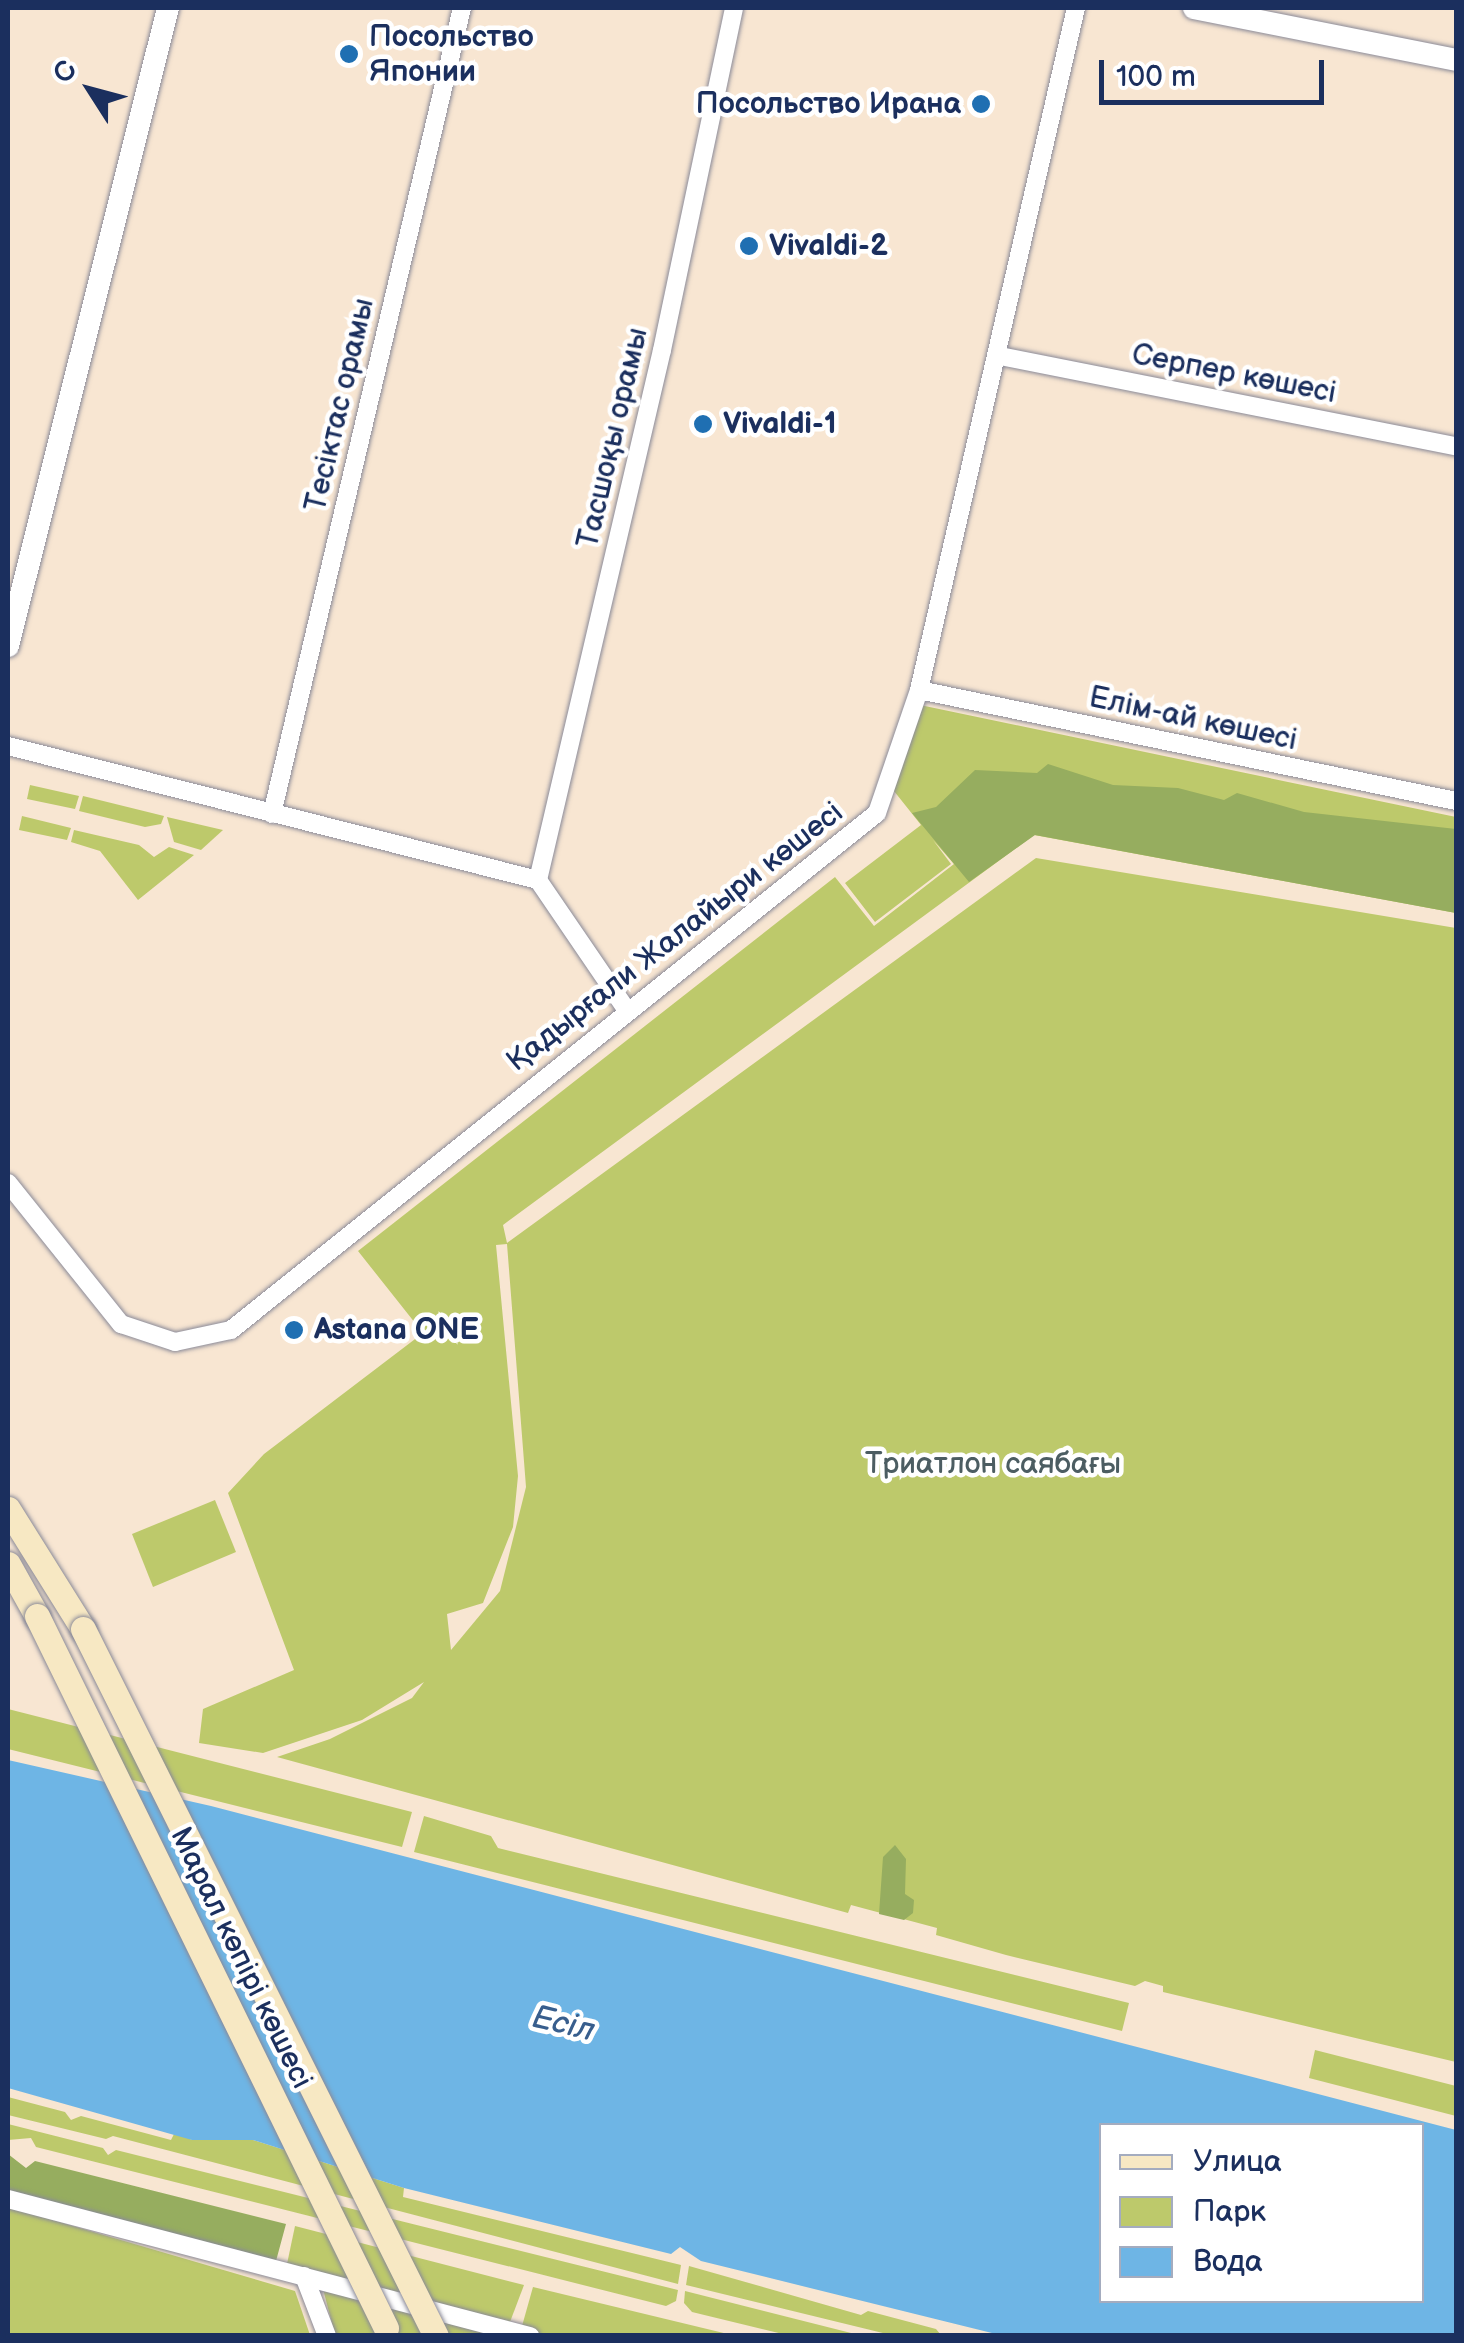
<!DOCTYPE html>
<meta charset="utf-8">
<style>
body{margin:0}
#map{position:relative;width:1464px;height:2343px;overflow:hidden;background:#f8e6d2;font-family:"Balsamiq Sans",sans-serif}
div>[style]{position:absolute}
.green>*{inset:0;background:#bdc96b}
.forest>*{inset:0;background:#96ad5f}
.water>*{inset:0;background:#6eb5e5}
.roads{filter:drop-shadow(0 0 2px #8a8a98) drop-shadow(0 0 2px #8a8a98)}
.minor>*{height:18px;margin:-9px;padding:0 9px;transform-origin:9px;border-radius:9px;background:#fff}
.tertiary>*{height:22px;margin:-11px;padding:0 11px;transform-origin:11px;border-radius:11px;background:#fff}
.secondary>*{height:25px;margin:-12.5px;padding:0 12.5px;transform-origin:12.5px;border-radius:12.5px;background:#f7e8c3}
.bridges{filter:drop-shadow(0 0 2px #8a8a98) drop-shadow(0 0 2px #8a8a98)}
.secondary-bridge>*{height:25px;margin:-12.5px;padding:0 12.5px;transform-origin:12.5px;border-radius:12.5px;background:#f7e8c3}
.dots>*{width:28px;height:28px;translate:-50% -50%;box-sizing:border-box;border:5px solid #fff;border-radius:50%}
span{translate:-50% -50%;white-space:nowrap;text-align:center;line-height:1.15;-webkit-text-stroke:9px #fff;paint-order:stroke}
.poi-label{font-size:30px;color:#1b2f5e;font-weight:700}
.left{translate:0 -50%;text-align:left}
.right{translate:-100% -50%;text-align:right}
.street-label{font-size:30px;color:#1b2f5e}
.park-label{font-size:30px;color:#4c5d62}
.water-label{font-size:32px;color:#385e8d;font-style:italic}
.frame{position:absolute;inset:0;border:10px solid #1b2f5e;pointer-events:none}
.legend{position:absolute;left:1099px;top:2123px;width:325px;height:180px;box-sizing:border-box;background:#fff;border:2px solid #a4acbf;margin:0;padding:12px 18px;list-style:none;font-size:30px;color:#1b2f5e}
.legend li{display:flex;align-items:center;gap:20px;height:50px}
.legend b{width:50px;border:2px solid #a4acbf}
.north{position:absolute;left:40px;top:40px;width:100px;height:100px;-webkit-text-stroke:8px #fff;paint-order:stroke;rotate:306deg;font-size:28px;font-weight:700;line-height:40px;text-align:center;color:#1b2f5e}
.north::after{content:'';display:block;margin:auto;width:35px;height:45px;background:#1b2f5e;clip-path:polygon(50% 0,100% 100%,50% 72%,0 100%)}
.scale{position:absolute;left:1099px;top:60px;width:225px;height:45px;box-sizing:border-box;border:5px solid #1b2f5e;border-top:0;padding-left:12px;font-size:30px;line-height:35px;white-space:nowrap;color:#1b2f5e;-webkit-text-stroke:8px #fff;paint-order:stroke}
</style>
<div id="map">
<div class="green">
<i style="clip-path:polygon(evenodd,920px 705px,1456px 817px,1456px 913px,1034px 835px,503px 1225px,507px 1243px,1036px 858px,1456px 928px,1456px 2062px,1163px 1992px,1163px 1986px,1145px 1981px,1135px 1986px,1006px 1955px,936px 1935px,937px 1928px,851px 1905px,848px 1913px,277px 1757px,330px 1739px,412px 1698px,424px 1682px,362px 1720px,263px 1753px,199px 1743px,203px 1709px,294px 1670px,228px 1493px,264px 1454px,423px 1333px,358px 1251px,835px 877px,874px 926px,954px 864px,933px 840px,951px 864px,875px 922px,845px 883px,921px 825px,890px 786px,920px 705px,507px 1244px,526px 1487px,500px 1591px,451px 1650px,447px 1614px,483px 1603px,513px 1527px,518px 1476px,496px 1245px,507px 1244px)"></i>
<i style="clip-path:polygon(30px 785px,79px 796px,75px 809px,27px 799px)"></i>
<i style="clip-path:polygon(83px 796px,164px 816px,161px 824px,145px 827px,79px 811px)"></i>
<i style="clip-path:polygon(22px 816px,71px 828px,67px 840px,19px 830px)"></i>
<i style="clip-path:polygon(167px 817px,223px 830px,201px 850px,174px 842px)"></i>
<i style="clip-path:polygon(74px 830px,139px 845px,154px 857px,169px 847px,194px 855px,138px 900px,100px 851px,71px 842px)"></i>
<i style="clip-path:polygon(215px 1500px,236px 1552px,153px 1587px,132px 1534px)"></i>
<i style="clip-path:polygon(8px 1709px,412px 1812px,402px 1847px,8px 1749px)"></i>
<i style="clip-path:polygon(424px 1816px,491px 1836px,498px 1848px,1129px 2003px,1122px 2031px,414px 1852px)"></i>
<i style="clip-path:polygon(1315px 2050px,1456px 2086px,1456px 2116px,1309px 2078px)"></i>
<i style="clip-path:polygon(8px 2097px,65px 2112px,71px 2120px,81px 2116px,171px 2140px,175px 2132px,192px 2140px,253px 2140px,404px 2188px,403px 2197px,681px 2265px,678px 2284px,113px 2136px,106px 2139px,8px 2115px)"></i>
<i style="clip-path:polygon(8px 2124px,103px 2148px,108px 2155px,116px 2150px,678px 2290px,676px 2301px,666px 2306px,36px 2147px,31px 2138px,8px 2140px)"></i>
<i style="clip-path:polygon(8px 2207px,295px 2291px,310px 2335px,8px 2335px)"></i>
<i style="clip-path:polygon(295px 2226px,524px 2285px,510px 2322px,287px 2264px)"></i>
<i style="clip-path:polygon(689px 2266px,861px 2315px,868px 2311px,936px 2329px,941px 2335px,891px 2335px,686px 2285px)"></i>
<i style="clip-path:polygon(533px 2287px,732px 2335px,528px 2336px,522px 2326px)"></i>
<i style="clip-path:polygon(323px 2289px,480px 2332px,485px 2335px,335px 2335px)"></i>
<i style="clip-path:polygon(685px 2291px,859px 2335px,787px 2335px,692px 2312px,684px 2303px)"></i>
</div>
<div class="forest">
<i style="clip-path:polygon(1048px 764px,1113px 785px,1178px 788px,1224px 800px,1237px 793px,1304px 812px,1456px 829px,1456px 913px,1035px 835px,969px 882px,912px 813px,936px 807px,975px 770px,1037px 773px)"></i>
<i style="clip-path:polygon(895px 1845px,906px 1859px,905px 1894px,914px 1900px,913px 1913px,904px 1920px,879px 1914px,883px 1857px)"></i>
<i style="clip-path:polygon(8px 2154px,26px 2168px,35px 2161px,286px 2224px,276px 2261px,8px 2191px)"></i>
</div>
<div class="water">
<i style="clip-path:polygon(evenodd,8px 1760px,211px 1806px,1456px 2130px,1456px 2335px,1000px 2335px,701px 2261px,680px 2247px,671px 2254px,404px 2188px,253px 2140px,192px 2140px,8px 2088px,8px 1760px,1102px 2126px,1422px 2126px,1422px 2300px,1102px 2300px,1102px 2126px)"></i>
</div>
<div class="roads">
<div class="minor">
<i style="left:1000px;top:356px;width:465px;rotate:11.2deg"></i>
<i style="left:919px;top:690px;width:548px;rotate:11.68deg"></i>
<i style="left:8px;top:746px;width:547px;rotate:14.19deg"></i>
<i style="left:538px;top:880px;width:156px;rotate:55.7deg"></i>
<i style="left:272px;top:814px;width:828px;rotate:-76.74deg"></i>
<i style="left:538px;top:880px;width:544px;rotate:-76.83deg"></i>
<i style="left:662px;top:350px;width:349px;rotate:-78.1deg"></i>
<i style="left:8px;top:1183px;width:181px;rotate:51.3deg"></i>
<i style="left:121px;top:1324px;width:57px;rotate:18.4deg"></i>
<i style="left:175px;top:1342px;width:57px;rotate:-12.1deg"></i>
<i style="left:231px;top:1330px;width:827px;rotate:-38.67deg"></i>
<i style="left:877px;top:813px;width:130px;rotate:-71.1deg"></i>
<i style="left:919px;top:690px;width:700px;rotate:-77.04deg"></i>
<i style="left:8px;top:2199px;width:540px;rotate:14.71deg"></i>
<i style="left:304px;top:2276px;width:64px;rotate:69deg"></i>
</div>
<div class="tertiary">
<i style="left:1194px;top:8px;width:267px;rotate:11.2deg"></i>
<i style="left:8px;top:646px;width:658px;rotate:-75.92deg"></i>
</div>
<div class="secondary">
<i style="left:8px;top:1509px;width:142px;rotate:58deg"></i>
<i style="left:8px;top:1564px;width:60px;rotate:60.9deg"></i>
</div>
</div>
<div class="bridges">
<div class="secondary-bridge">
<i style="left:37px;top:1616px;width:793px;rotate:63.89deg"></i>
<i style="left:83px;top:1629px;width:790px;rotate:63.47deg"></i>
</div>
</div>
<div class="dots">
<i style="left:349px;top:54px;background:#1f6fb2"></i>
<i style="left:981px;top:104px;background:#1f6fb2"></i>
<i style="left:749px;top:246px;background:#1f6fb2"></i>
<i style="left:703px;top:424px;background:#1f6fb2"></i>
<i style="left:294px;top:1330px;background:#1f6fb2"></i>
</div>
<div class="poi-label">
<span class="left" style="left:369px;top:54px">Посольство<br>Японии</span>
<span class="right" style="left:961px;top:104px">Посольство Ирана</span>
<span class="left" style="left:769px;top:246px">Vivaldi-2</span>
<span class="left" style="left:723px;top:424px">Vivaldi-1</span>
<span class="left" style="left:314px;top:1330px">Astana ONE</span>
</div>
<div class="street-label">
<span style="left:1234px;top:374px;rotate:11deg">Серпер көшесі</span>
<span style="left:340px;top:405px;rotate:-77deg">Тесіктас орамы</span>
<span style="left:613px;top:438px;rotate:-77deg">Тасшоқы орамы</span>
<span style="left:1193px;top:719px;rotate:12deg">Елім-ай көшесі</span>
<span style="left:675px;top:937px;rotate:-38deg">Қадырғали Жалайыри көшесі</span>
<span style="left:241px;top:1958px;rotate:64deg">Марал көпірі көшесі</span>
</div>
<div class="park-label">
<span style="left:993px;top:1464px">Триатлон саябағы</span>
</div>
<div class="water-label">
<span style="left:563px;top:2025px;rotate:14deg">Есіл</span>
</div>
<div class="frame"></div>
<ul class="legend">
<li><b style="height:12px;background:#f7e8c3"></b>Улица</li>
<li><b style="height:28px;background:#bdc96b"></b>Парк</li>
<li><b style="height:28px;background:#6eb5e5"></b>Вода</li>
</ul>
<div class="north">С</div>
<div class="scale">100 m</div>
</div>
